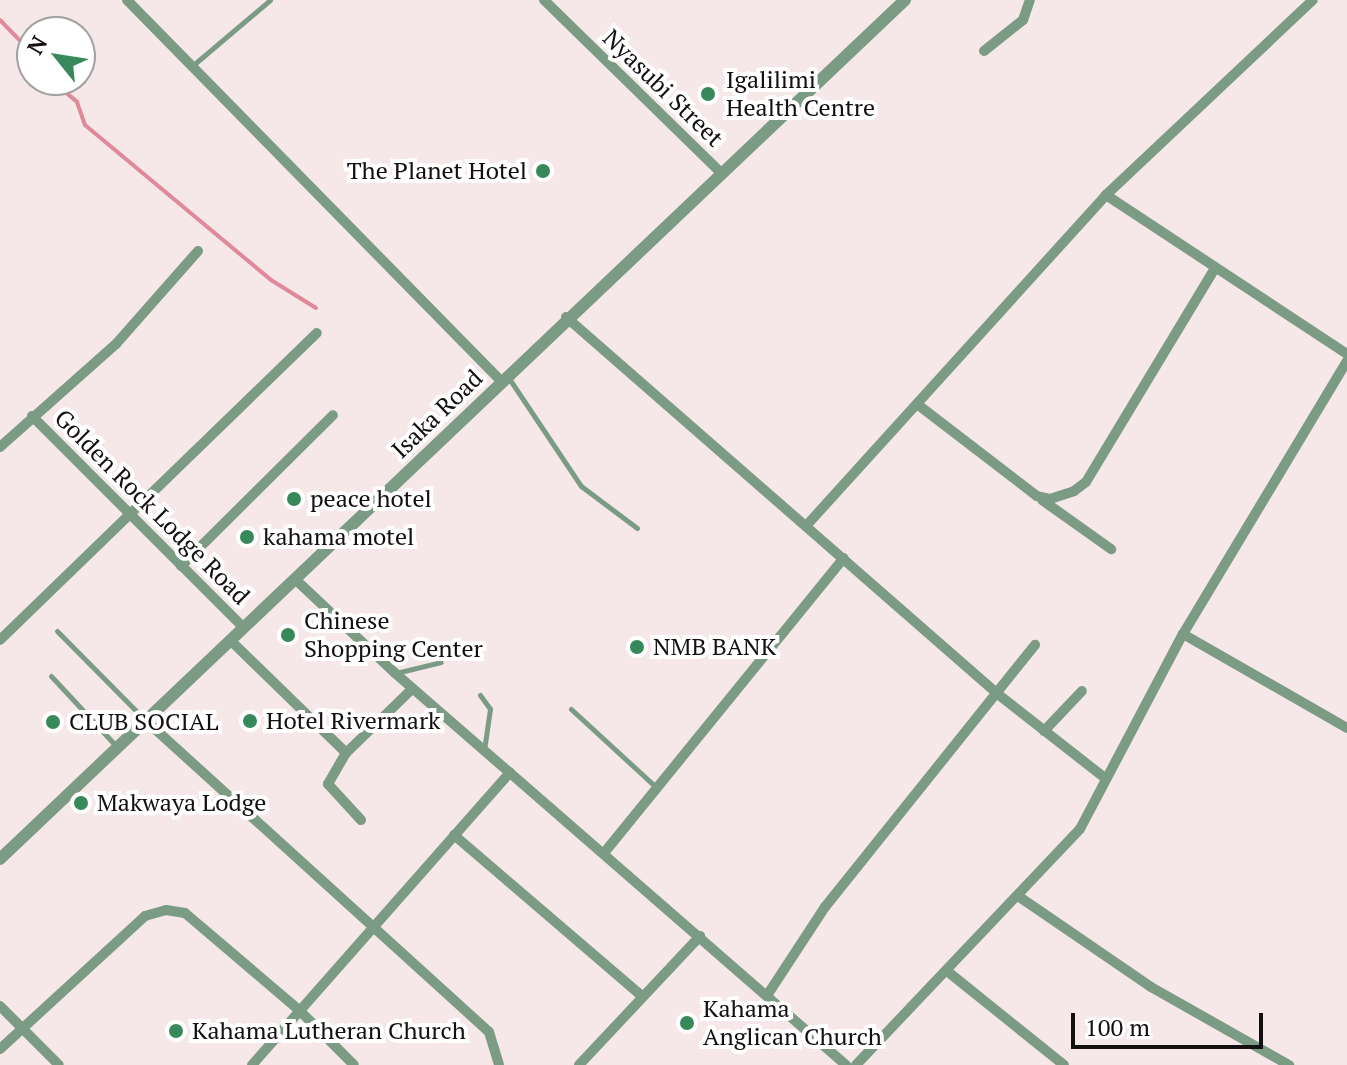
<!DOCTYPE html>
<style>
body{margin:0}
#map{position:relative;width:1347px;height:1065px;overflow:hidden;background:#f6e7e9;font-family:"PT Serif",serif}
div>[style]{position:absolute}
.stream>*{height:4px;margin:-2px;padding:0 2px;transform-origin:2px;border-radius:2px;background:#df899a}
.service>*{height:5px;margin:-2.5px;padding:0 2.5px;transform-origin:2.5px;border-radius:2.5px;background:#7b9b85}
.minor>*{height:10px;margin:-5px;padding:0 5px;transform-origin:5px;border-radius:5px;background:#7b9b85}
.tertiary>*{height:12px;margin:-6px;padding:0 6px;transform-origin:6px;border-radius:6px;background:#7b9b85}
.dots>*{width:22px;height:22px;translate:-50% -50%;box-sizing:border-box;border:4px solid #fff;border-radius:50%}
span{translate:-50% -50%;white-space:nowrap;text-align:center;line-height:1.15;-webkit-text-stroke:8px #fff;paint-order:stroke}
.poi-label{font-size:24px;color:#140f10}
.left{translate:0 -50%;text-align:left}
.right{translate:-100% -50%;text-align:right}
.street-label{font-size:24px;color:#140f10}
.north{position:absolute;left:16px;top:16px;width:80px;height:80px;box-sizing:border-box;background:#fff;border:2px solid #a19f9f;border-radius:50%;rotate:300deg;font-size:22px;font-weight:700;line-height:32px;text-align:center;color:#140f10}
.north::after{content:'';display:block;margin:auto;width:28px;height:36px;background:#37885a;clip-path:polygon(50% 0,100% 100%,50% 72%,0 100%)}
.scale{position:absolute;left:1071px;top:1013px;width:192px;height:36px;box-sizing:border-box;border:4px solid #140f10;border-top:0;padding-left:10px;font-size:24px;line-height:28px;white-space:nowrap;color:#140f10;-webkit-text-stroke:6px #fff;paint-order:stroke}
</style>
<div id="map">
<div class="stream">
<i style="left:0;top:20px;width:35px;rotate:46deg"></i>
<i style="left:24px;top:45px;width:20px;rotate:66deg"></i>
<i style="left:51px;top:80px;width:34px;rotate:40deg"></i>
<i style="left:77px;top:102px;width:24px;rotate:71deg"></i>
<i style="left:85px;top:125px;width:242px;rotate:39.8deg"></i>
<i style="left:271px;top:280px;width:53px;rotate:31.9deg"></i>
</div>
<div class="service">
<i style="left:192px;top:66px;width:102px;rotate:-40.2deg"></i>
<i style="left:508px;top:377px;width:131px;rotate:56.2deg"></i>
<i style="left:581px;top:486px;width:70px;rotate:36.9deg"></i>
<i style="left:57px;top:631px;width:125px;rotate:45.3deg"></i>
<i style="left:396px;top:673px;width:46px;rotate:-13.7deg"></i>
<i style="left:51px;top:676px;width:96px;rotate:47.1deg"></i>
<i style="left:480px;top:695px;width:17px;rotate:54deg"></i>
<i style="left:490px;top:709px;width:41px;rotate:98.3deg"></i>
<i style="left:571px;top:709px;width:117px;rotate:42.6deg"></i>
</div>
<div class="minor">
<i style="left:127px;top:0;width:535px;rotate:45.53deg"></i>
<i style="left:544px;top:0;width:246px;rotate:44.3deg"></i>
<i style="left:984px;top:51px;width:50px;rotate:-38.5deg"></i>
<i style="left:1023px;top:20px;width:21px;rotate:-71deg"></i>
<i style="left:1106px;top:195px;width:289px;rotate:33.4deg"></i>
<i style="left:566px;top:317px;width:575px;rotate:41.12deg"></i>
<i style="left:999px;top:695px;width:136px;rotate:38.1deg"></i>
<i style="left:917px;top:404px;width:151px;rotate:37.5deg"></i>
<i style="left:1037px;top:496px;width:13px;rotate:13deg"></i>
<i style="left:1050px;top:499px;width:25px;rotate:-18deg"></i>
<i style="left:1074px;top:491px;width:15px;rotate:-37deg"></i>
<i style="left:1086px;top:482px;width:248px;rotate:-58.9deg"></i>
<i style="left:32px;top:416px;width:298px;rotate:45deg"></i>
<i style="left:0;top:447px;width:155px;rotate:-41.6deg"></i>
<i style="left:116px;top:344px;width:124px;rotate:-48.6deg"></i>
<i style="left:1042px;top:500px;width:85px;rotate:35.4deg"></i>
<i style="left:806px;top:526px;width:447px;rotate:-47.8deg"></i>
<i style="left:1106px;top:195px;width:284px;rotate:-43.3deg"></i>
<i style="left:181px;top:566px;width:214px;rotate:-44.8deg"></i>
<i style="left:296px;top:580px;width:136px;rotate:43.2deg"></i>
<i style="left:395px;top:673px;width:598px;rotate:41deg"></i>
<i style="left:1183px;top:634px;width:189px;rotate:29.8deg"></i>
<i style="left:0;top:640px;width:441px;rotate:-44.1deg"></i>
<i style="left:230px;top:640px;width:162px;rotate:44.2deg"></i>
<i style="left:145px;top:720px;width:464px;rotate:42.2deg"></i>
<i style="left:489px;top:1032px;width:34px;rotate:73deg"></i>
<i style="left:1044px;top:731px;width:55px;rotate:-46.5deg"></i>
<i style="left:361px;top:820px;width:49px;rotate:-132.5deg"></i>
<i style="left:328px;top:784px;width:36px;rotate:-60deg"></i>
<i style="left:346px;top:753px;width:92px;rotate:-44.1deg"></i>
<i style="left:454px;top:835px;width:248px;rotate:40.6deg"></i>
<i style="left:604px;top:853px;width:380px;rotate:-50.9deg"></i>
<i style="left:1018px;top:896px;width:161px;rotate:34.4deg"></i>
<i style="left:1151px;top:987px;width:159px;rotate:29.5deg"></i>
<i style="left:947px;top:971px;width:150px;rotate:38.8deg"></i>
<i style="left:768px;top:994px;width:104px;rotate:-56.8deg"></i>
<i style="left:825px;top:907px;width:336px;rotate:-51.3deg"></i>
<i style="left:0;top:1006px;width:83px;rotate:45deg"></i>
<i style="left:0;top:1049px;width:197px;rotate:-42.5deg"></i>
<i style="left:145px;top:916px;width:22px;rotate:-16deg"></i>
<i style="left:166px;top:910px;width:19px;rotate:9deg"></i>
<i style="left:185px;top:913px;width:151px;rotate:40.4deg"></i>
<i style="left:300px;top:1011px;width:76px;rotate:45deg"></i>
<i style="left:252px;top:1065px;width:390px;rotate:-48.6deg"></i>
<i style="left:579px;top:1065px;width:177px;rotate:-46.8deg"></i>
<i style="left:856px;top:1065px;width:325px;rotate:-46.5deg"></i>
<i style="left:1080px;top:829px;width:221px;rotate:-62.2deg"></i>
<i style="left:1183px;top:634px;width:318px;rotate:-59deg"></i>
</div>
<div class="tertiary">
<i style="left:0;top:859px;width:1248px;rotate:-43.51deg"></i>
</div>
<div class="dots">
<i style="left:708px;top:94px;background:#37885a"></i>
<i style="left:543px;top:171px;background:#37885a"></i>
<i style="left:294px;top:499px;background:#37885a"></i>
<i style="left:247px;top:537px;background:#37885a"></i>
<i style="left:288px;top:635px;background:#37885a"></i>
<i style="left:637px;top:647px;background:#37885a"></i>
<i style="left:250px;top:721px;background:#37885a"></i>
<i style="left:53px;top:722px;background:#37885a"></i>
<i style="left:81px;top:803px;background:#37885a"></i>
<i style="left:687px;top:1023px;background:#37885a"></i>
<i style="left:176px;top:1031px;background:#37885a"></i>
</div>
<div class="poi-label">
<span class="left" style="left:726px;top:94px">Igalilimi<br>Health Centre</span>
<span class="right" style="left:527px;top:171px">The Planet Hotel</span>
<span class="left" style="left:310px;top:499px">peace hotel</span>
<span class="left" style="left:263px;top:537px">kahama motel</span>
<span class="left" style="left:304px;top:635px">Chinese<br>Shopping Center</span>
<span class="left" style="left:653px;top:647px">NMB BANK</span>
<span class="left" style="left:266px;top:721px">Hotel Rivermark</span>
<span class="left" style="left:69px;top:722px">CLUB SOCIAL</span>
<span class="left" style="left:97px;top:803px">Makwaya Lodge</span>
<span class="left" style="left:703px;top:1023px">Kahama<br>Anglican Church</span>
<span class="left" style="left:192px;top:1031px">Kahama Lutheran Church</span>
</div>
<div class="street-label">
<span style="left:663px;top:88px;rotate:44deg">Nyasubi Street</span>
<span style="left:437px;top:414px;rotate:-44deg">Isaka Road</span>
<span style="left:152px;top:507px;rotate:45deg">Golden Rock Lodge Road</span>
</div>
<div class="north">N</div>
<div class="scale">100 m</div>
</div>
